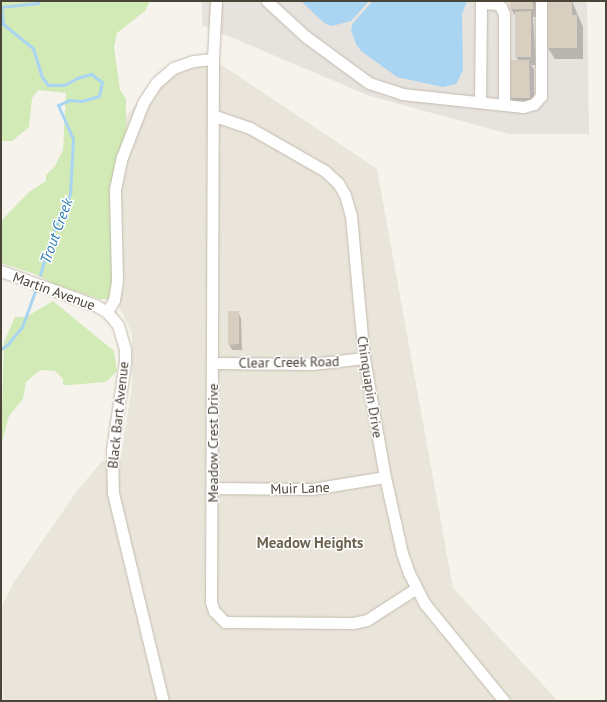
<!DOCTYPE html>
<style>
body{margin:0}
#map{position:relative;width:607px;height:702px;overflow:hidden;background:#f6f3ec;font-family:"PT Sans",sans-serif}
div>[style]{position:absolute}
.residential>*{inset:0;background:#eae5da}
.industrial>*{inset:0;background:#e6e2dd}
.green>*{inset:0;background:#d2eab5}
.water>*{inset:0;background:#a9d4f2}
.shadow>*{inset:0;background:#0003}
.stream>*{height:3px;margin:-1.5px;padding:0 1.5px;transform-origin:1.5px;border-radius:1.5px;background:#a9d4f2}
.building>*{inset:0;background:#d8cfc1}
.roads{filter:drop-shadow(0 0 1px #c2bbae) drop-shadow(0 0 1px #c2bbae)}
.minor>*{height:11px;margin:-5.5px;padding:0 5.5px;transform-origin:5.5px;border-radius:5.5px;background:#fff}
span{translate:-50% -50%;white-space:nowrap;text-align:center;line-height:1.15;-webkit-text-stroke:3px #fff;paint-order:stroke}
.street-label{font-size:14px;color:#4b4439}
.water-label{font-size:15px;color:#2e7ab2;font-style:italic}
.neighbourhood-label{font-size:15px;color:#6e6250;font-weight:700}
.frame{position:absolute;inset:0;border:2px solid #4b4439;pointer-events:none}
</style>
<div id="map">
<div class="residential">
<i style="clip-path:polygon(210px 57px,377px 169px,453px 588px,558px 701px,3px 701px,1px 608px,14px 582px,77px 491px,102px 461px,113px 459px,120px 461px,132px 388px,132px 333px,105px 278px,121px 123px,156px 79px)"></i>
</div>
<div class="industrial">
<i style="clip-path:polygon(202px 1px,587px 1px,589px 134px,509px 134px,370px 96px,202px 25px)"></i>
</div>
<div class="green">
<i style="clip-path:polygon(1px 1px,150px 1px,145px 11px,117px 33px,114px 47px,120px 90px,126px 99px,126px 143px,111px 240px,123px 263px,123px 277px,108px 299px,100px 299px,54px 284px,35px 274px,1px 263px,1px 223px,4px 218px,29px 192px,46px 181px,46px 175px,55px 166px,63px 150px,66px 93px,38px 90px,32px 98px,29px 127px,12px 141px,1px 141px)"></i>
<i style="clip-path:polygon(53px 301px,114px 351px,117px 371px,106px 382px,70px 385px,63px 385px,63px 379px,55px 371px,40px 370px,26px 382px,23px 399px,9px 416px,1px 445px,4px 342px,15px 317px,26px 317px)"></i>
</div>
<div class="water">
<i style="clip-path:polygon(301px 1px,369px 1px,351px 21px,332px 26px,324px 23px)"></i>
<i style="clip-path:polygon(373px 1px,467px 1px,462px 14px,463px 70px,456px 84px,443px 87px,397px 77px,361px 51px,356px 44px,351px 30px,353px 23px)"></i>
</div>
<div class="shadow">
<i style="clip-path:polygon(511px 1px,537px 1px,537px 17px,533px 17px,536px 65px,531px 65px,534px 69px,534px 106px,514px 106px,510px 98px,519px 61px,516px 57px,516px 17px,511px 9px)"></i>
<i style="clip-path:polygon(548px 1px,572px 1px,583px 27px,583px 59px,555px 59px,548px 48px)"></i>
<i style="clip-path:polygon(238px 312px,241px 318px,242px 350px,232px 350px,229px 344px)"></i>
</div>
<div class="stream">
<i style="left:38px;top:1px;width:2px;rotate:90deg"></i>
<i style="left:38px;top:3px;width:37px;rotate:174deg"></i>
<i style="left:1px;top:7px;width:17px;rotate:83deg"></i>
<i style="left:3px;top:24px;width:38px;rotate:39deg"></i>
<i style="left:33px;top:48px;width:30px;rotate:73deg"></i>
<i style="left:42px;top:77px;width:10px;rotate:53deg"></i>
<i style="left:48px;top:85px;width:16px"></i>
<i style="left:64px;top:85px;width:15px;rotate:-28deg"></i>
<i style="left:77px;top:78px;width:15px;rotate:-16deg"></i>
<i style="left:91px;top:74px;width:14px;rotate:36deg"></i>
<i style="left:102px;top:82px;width:14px;rotate:102deg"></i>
<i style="left:99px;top:96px;width:18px;rotate:164deg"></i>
<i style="left:82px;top:101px;width:12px;rotate:-175deg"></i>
<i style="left:70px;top:100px;width:13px;rotate:157deg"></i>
<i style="left:58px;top:105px;width:37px;rotate:66deg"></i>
<i style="left:73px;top:139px;width:55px;rotate:93.1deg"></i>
<i style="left:70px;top:194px;width:50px;rotate:113.5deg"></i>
<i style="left:50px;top:240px;width:36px;rotate:106deg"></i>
<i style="left:1px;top:349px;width:9px;rotate:-36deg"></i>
<i style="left:8px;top:344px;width:22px;rotate:-51deg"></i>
<i style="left:22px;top:327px;width:38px;rotate:-70deg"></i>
</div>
<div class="building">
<i style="clip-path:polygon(510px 1px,533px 1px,533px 9px,510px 9px)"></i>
<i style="clip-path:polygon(547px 1px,572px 1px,572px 15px,577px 15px,577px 48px,547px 48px)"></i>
<i style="clip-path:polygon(531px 11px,531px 57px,515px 57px,515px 12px)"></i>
<i style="clip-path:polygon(508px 60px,529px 60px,530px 98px,509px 98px)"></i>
<i style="clip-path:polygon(228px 311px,239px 311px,239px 344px,228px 345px)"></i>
</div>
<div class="roads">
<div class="minor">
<i style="left:216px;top:1px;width:58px;rotate:93deg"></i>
<i style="left:213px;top:59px;width:543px;rotate:90.21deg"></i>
<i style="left:211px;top:602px;width:9px;rotate:72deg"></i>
<i style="left:214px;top:611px;width:16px;rotate:45deg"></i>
<i style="left:225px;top:622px;width:128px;rotate:0.4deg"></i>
<i style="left:353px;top:623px;width:14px;rotate:-12deg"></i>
<i style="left:367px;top:620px;width:57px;rotate:-32.9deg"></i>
<i style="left:267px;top:1px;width:52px;rotate:42.6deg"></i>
<i style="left:305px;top:36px;width:79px;rotate:36.3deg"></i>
<i style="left:369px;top:83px;width:35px;rotate:18deg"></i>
<i style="left:402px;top:94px;width:122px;rotate:6.1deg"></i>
<i style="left:523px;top:107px;width:11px;rotate:-15deg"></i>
<i style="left:534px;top:104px;width:11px;rotate:-49deg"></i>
<i style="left:541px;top:96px;width:95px;rotate:-90deg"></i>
<i style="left:482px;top:3px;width:15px;rotate:4deg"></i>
<i style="left:497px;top:4px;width:5px;rotate:37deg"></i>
<i style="left:501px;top:7px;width:8px;rotate:67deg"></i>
<i style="left:504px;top:14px;width:91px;rotate:90deg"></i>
<i style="left:480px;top:102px;width:101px;rotate:-89.4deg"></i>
<i style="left:215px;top:116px;width:37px;rotate:19deg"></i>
<i style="left:250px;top:128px;width:86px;rotate:29.8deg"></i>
<i style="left:325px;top:171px;width:18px;rotate:43deg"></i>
<i style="left:338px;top:183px;width:14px;rotate:60deg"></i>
<i style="left:345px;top:195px;width:22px;rotate:74deg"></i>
<i style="left:351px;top:216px;width:143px;rotate:84.8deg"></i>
<i style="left:364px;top:358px;width:121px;rotate:80deg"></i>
<i style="left:385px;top:477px;width:78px;rotate:77.4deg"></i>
<i style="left:402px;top:553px;width:21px;rotate:71deg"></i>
<i style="left:409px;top:573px;width:35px;rotate:63deg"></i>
<i style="left:425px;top:604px;width:125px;rotate:50.8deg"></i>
<i style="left:1px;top:271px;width:100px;rotate:19.9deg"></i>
<i style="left:95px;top:305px;width:14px;rotate:30deg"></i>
<i style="left:107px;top:312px;width:17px;rotate:50deg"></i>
<i style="left:118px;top:325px;width:25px;rotate:74deg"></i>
<i style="left:125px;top:349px;width:13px;rotate:90deg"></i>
<i style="left:125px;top:362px;width:89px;rotate:98.4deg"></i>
<i style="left:112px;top:450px;width:43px;rotate:88.7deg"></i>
<i style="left:113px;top:493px;width:214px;rotate:76.5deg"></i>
<i style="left:107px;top:312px;width:14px;rotate:-60deg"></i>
<i style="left:114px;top:300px;width:20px;rotate:-81deg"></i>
<i style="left:117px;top:280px;width:91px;rotate:-91.3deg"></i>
<i style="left:115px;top:189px;width:33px;rotate:-78deg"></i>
<i style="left:122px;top:157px;width:58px;rotate:-68.7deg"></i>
<i style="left:143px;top:103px;width:24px;rotate:-57deg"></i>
<i style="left:156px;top:83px;width:23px;rotate:-41deg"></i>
<i style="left:173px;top:68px;width:21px;rotate:-19deg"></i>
<i style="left:193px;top:61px;width:20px;rotate:-6deg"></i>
<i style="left:213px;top:363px;width:100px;rotate:0.6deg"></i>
<i style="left:313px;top:364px;width:51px;rotate:-6.7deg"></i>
<i style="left:214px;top:488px;width:98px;rotate:0.6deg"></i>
<i style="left:312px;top:489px;width:74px;rotate:-9.3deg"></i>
</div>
</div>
<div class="street-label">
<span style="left:54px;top:291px;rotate:20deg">Martin Avenue</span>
<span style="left:289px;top:362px;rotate:-1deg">Clear Creek Road</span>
<span style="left:370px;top:387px;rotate:81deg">Chinquapin Drive</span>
<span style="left:118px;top:415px;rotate:-84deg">Black Bart Avenue</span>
<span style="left:213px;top:443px;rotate:-90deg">Meadow Crest Drive</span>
<span style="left:300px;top:488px;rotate:-2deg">Muir Lane</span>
</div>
<div class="water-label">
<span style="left:56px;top:231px;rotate:-70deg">Trout Creek</span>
</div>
<div class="neighbourhood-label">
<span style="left:310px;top:543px">Meadow Heights</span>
</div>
<div class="frame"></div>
</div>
